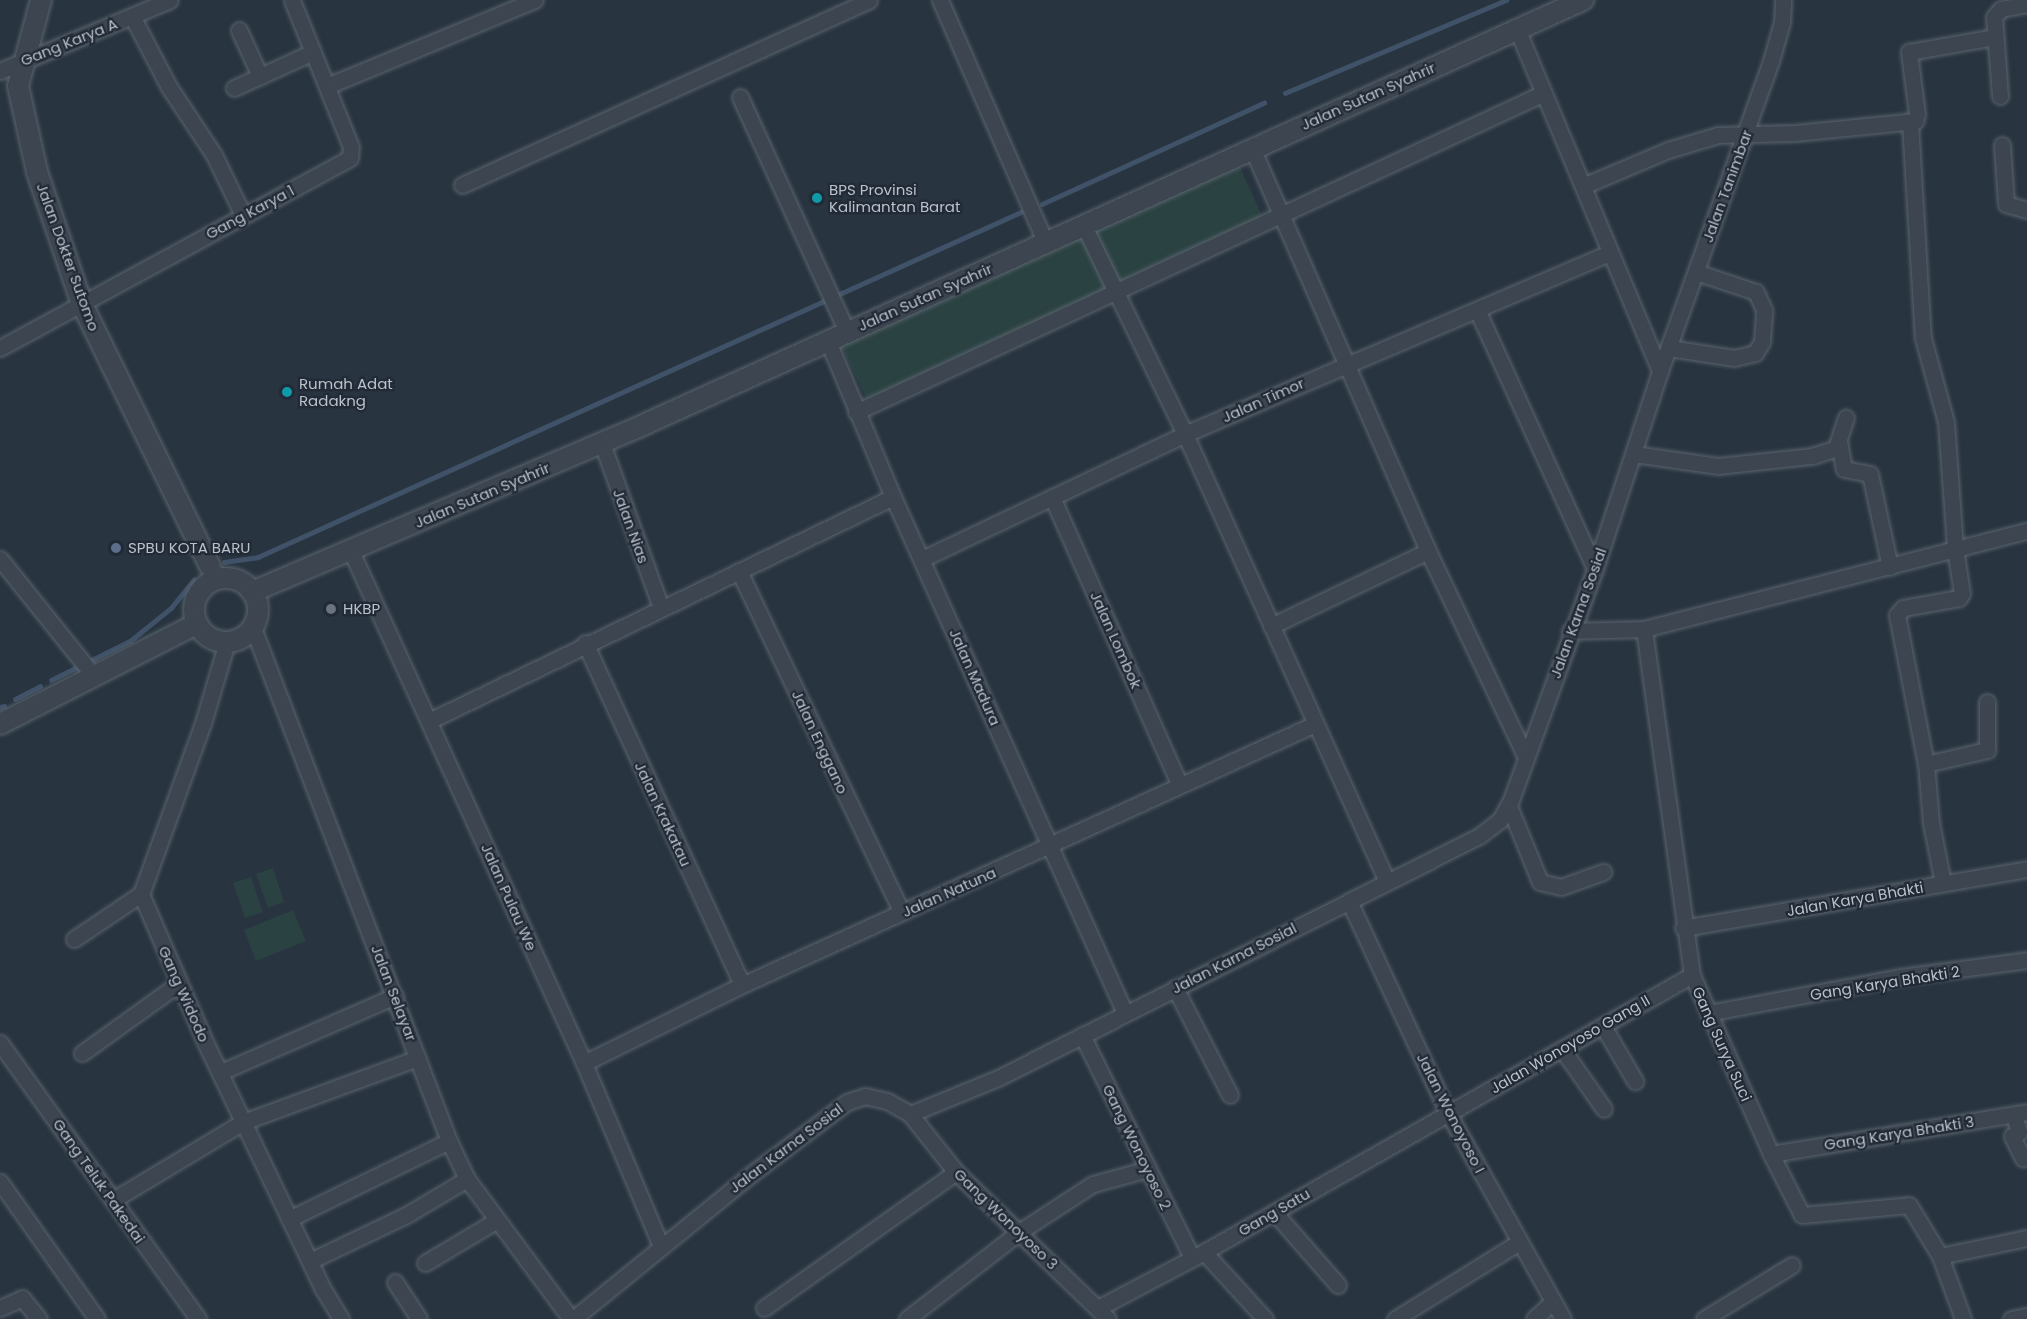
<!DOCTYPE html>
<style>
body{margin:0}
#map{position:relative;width:2027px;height:1319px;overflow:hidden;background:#283440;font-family:Poppins,sans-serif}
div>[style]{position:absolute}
.green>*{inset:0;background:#2b4242}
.stream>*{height:4.5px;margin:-2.25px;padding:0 2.25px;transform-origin:2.25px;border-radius:2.25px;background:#405268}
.roads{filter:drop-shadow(0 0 2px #5a646e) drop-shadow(0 0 2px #5a646e)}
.minor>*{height:15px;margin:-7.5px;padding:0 7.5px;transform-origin:7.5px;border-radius:7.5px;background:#3d4650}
.tertiary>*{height:20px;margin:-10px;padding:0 10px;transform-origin:10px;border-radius:10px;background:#3d4650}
.tertiary>.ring{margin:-10px;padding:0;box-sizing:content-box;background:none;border:20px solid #3d4650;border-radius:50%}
.dots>*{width:16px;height:16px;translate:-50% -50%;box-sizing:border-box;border:3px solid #212a36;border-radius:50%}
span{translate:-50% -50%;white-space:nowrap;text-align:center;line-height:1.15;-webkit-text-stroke:4.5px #212a36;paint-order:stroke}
.street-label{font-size:15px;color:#b9c1ca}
.poi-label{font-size:15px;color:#b9c1ca}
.left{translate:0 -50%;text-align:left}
</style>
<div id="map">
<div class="green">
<i style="clip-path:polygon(1238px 163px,1264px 220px,868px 402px,841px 346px)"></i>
<i style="clip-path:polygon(273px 868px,284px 902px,268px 908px,256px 874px)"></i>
<i style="clip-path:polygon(251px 877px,263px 912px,245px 918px,233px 883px)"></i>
<i style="clip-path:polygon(293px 910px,306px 941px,256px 961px,244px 930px)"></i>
</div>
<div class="stream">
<i style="left:1285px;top:93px;width:240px;rotate:-22.8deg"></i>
<i style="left:1042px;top:204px;width:244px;rotate:-24.5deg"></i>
<i style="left:224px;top:562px;width:34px;rotate:-8deg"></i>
<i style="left:258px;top:557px;width:837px;rotate:-24.33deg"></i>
<i style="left:51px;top:680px;width:88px;rotate:-26.3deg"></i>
<i style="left:130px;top:641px;width:53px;rotate:-38.8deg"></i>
<i style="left:171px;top:608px;width:36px;rotate:-51deg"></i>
<i style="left:15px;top:699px;width:28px;rotate:-27deg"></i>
<i style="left:0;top:707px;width:4px;rotate:-14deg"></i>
</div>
<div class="roads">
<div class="minor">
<i style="left:940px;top:0;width:266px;rotate:66.5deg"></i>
<i style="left:132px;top:16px;width:80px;rotate:62.5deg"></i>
<i style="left:169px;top:87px;width:82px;rotate:56.5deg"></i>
<i style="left:214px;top:155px;width:67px;rotate:64.2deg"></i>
<i style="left:1517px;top:29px;width:371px;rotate:67.3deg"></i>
<i style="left:239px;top:30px;width:51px;rotate:65.5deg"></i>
<i style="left:0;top:71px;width:184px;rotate:-22.7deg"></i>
<i style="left:327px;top:86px;width:225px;rotate:-22.5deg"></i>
<i style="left:234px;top:88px;width:87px;rotate:-24.5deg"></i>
<i style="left:2000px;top:96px;width:79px;rotate:-94.3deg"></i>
<i style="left:1994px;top:17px;width:11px;rotate:-49deg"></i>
<i style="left:2001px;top:9px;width:26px;rotate:-11deg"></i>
<i style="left:740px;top:97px;width:258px;rotate:65.5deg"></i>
<i style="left:1910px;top:122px;width:216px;rotate:86.6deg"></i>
<i style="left:1923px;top:338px;width:87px;rotate:74.7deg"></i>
<i style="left:1946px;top:422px;width:127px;rotate:85.9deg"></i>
<i style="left:1955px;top:549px;width:45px;rotate:81deg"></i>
<i style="left:1962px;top:593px;width:6px;rotate:121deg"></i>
<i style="left:1959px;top:598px;width:57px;rotate:169.9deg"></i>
<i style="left:1903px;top:608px;width:9px;rotate:131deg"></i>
<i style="left:1897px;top:615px;width:152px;rotate:79deg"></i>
<i style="left:2002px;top:145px;width:59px;rotate:86.1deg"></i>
<i style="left:2006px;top:204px;width:22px;rotate:16deg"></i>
<i style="left:1252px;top:148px;width:440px;rotate:66.4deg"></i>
<i style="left:1428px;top:551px;width:226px;rotate:64.6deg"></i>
<i style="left:462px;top:185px;width:447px;rotate:-24.4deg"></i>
<i style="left:1583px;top:186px;width:92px;rotate:-23deg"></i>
<i style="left:1668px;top:150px;width:52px;rotate:-16.7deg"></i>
<i style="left:1718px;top:135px;width:77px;rotate:-1.5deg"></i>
<i style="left:1795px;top:133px;width:121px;rotate:-5.7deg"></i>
<i style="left:1915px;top:121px;width:7px;rotate:-74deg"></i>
<i style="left:1917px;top:114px;width:63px;rotate:-97.4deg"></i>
<i style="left:1909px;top:52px;width:86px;rotate:-10deg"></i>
<i style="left:1084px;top:226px;width:231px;rotate:64.1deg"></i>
<i style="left:1185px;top:434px;width:491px;rotate:65.7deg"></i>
<i style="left:1478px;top:312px;width:282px;rotate:65.5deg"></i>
<i style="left:828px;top:341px;width:169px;rotate:67.4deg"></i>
<i style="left:893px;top:497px;width:566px;rotate:65.79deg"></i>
<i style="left:0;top:348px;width:398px;rotate:-28.5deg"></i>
<i style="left:350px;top:158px;width:11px;rotate:-85deg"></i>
<i style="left:351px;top:147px;width:158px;rotate:-111.9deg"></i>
<i style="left:1669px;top:348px;width:66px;rotate:8.7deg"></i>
<i style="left:1734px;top:358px;width:22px;rotate:-13deg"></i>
<i style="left:1755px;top:353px;width:13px;rotate:-58deg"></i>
<i style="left:1762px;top:342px;width:32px;rotate:-86deg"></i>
<i style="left:1764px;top:310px;width:20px;rotate:-114deg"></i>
<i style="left:1756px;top:292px;width:63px;rotate:-161.6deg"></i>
<i style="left:856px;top:412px;width:758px;rotate:-24.88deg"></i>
<i style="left:1839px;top:441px;width:28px;rotate:80deg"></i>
<i style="left:1844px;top:469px;width:26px;rotate:11deg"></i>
<i style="left:1870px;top:474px;width:95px;rotate:77.9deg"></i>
<i style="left:602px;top:443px;width:175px;rotate:70.3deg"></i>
<i style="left:1634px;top:454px;width:85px;rotate:8.1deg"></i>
<i style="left:1718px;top:466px;width:95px;rotate:-6.1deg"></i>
<i style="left:1812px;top:456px;width:25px;rotate:-18deg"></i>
<i style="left:1836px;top:448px;width:32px;rotate:-72deg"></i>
<i style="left:1052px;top:497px;width:314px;rotate:66.1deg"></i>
<i style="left:351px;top:551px;width:563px;rotate:65.53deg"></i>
<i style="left:584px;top:1063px;width:199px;rotate:67.2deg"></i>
<i style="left:0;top:559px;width:149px;rotate:51.3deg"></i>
<i style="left:922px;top:559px;width:291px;rotate:-25.4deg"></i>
<i style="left:1185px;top:434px;width:462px;rotate:-23.1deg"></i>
<i style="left:210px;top:567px;width:16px;rotate:45deg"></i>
<i style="left:739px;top:571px;width:378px;rotate:64.5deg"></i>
<i style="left:1271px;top:626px;width:174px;rotate:-25.5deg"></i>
<i style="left:253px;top:628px;width:549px;rotate:69.09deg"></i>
<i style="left:449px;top:1141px;width:42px;rotate:64.7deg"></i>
<i style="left:467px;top:1179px;width:174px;rotate:53.4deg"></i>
<i style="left:1644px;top:629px;width:349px;rotate:82.1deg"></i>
<i style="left:1692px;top:975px;width:196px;rotate:66.2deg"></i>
<i style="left:1771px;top:1154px;width:68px;rotate:63.1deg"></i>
<i style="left:1802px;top:1215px;width:107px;rotate:-5.3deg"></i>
<i style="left:1909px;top:1205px;width:60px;rotate:58.7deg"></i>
<i style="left:1940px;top:1256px;width:67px;rotate:69.9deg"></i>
<i style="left:1570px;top:631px;width:74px;rotate:-1.5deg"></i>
<i style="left:1644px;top:629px;width:395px;rotate:-14.4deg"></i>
<i style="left:227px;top:642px;width:84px;rotate:106.5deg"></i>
<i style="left:203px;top:723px;width:182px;rotate:109.9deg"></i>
<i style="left:141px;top:894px;width:163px;rotate:66.6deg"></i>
<i style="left:206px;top:1044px;width:272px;rotate:64.5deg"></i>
<i style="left:323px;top:1289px;width:35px;rotate:59deg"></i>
<i style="left:585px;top:643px;width:376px;rotate:65.3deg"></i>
<i style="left:429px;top:721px;width:515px;rotate:-25.77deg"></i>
<i style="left:1509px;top:806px;width:82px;rotate:67.8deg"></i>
<i style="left:1540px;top:882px;width:22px;rotate:13deg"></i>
<i style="left:1561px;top:887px;width:45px;rotate:-19.7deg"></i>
<i style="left:1943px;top:883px;width:61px;rotate:-101.3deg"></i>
<i style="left:1931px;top:823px;width:59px;rotate:-94.8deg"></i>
<i style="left:1926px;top:764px;width:63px;rotate:-12.9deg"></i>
<i style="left:1987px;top:750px;width:48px;rotate:-90deg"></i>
<i style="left:1349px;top:901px;width:234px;rotate:65deg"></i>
<i style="left:1448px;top:1113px;width:236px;rotate:60.8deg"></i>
<i style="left:1683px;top:928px;width:349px;rotate:-9.7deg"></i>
<i style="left:74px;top:939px;width:81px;rotate:-33.9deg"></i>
<i style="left:1175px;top:988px;width:120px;rotate:62.8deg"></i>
<i style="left:1708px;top:1013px;width:195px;rotate:-10.6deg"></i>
<i style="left:1900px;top:977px;width:128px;rotate:-7.6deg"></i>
<i style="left:1603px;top:1026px;width:64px;rotate:59.8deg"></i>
<i style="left:1082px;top:1035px;width:249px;rotate:63.7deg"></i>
<i style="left:0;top:1043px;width:340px;rotate:54.3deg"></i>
<i style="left:1562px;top:1049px;width:73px;rotate:55deg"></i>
<i style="left:82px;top:1053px;width:118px;rotate:-35.7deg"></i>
<i style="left:584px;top:1063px;width:176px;rotate:-26.3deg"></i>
<i style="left:742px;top:985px;width:630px;rotate:-24.49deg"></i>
<i style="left:221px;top:1072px;width:190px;rotate:-23.6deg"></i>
<i style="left:910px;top:1114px;width:97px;rotate:-22.3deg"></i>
<i style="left:1000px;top:1077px;width:536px;rotate:-26.71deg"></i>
<i style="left:1479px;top:836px;width:26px;rotate:-37deg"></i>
<i style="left:1500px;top:820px;width:23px;rotate:-61deg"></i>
<i style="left:1511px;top:800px;width:246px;rotate:-70deg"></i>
<i style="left:1595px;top:569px;width:208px;rotate:-71.8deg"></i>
<i style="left:1660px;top:371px;width:329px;rotate:-70.3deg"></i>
<i style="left:1771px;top:61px;width:41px;rotate:-74.2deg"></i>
<i style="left:1782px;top:22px;width:22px;rotate:-87deg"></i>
<i style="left:2014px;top:1115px;width:18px;rotate:74deg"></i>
<i style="left:2019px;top:1132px;width:8px;rotate:150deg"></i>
<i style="left:2012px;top:1136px;width:25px;rotate:64deg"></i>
<i style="left:1771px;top:1154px;width:259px;rotate:-9.3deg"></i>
<i style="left:0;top:1182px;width:168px;rotate:54.7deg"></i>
<i style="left:113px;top:1200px;width:152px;rotate:-31deg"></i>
<i style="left:243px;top:1122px;width:186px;rotate:-20.1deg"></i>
<i style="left:1274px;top:1212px;width:97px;rotate:48.8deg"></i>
<i style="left:289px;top:1219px;width:178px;rotate:-26deg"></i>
<i style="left:1204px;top:1252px;width:91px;rotate:47.7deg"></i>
<i style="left:1940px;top:1256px;width:89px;rotate:-11.7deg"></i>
<i style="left:310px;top:1261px;width:109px;rotate:-25.6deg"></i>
<i style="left:408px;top:1214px;width:69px;rotate:-30.7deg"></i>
<i style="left:425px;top:1263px;width:84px;rotate:-30.8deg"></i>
<i style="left:395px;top:1282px;width:44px;rotate:57deg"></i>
<i style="left:0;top:1308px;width:24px;rotate:-24deg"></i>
<i style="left:22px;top:1298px;width:27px;rotate:51deg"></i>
<i style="left:764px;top:1308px;width:235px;rotate:-35.3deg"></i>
<i style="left:1098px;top:1308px;width:120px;rotate:-27.8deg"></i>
<i style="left:1204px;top:1252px;width:561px;rotate:-29.58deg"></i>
<i style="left:573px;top:1319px;width:233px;rotate:-39.1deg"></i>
<i style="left:754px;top:1172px;width:116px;rotate:-37deg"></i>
<i style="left:847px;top:1102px;width:19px;rotate:-18deg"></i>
<i style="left:865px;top:1096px;width:23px;rotate:13deg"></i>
<i style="left:887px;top:1101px;width:26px;rotate:29deg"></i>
<i style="left:910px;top:1114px;width:74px;rotate:51.6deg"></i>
<i style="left:956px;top:1172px;width:211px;rotate:44deg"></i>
<i style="left:907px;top:1319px;width:142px;rotate:-37.8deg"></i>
<i style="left:1019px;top:1232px;width:88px;rotate:-33deg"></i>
<i style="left:1093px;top:1184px;width:57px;rotate:-15.3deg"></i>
<i style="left:1395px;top:1319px;width:146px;rotate:-31.8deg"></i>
<i style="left:1534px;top:1319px;width:25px;rotate:-43deg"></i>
<i style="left:1704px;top:1319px;width:103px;rotate:-31.5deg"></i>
<i style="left:2011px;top:1319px;width:16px;rotate:-11deg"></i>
</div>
<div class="tertiary">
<i style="left:41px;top:0;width:89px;rotate:105deg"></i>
<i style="left:18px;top:86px;width:88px;rotate:77.5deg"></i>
<i style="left:37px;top:172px;width:139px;rotate:71.2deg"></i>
<i style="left:82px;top:304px;width:292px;rotate:64deg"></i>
<i class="ring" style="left:194px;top:578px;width:44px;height:44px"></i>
<i style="left:252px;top:592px;width:425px;rotate:-23.1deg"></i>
<i style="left:643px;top:425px;width:1032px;rotate:-24.33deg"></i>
<i style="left:0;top:724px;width:220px;rotate:-27deg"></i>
</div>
</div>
<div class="dots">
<i style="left:817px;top:198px;background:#0f9aa8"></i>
<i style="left:287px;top:392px;background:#0f9aa8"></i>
<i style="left:116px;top:548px;background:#5c6f8a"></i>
<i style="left:331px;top:609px;background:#6b7280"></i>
</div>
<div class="street-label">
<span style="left:69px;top:42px;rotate:-22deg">Gang Karya A</span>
<span style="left:1368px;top:96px;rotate:-24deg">Jalan Sutan Syahrir</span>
<span style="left:1727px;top:186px;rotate:-70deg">Jalan Tanimbar</span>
<span style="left:250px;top:212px;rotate:-28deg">Gang Karya 1</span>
<span style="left:68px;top:257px;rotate:70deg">Jalan Dokter Sutomo</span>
<span style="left:925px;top:297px;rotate:-24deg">Jalan Sutan Syahrir</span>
<span style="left:1263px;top:400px;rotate:-24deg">Jalan Timor</span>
<span style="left:482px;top:495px;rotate:-23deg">Jalan Sutan Syahrir</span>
<span style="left:631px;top:526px;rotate:70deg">Jalan Nias</span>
<span style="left:1578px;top:613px;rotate:-70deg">Jalan Karna Sosial</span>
<span style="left:1116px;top:640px;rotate:66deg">Jalan Lombok</span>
<span style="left:975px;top:677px;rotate:66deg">Jalan Madura</span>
<span style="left:820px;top:742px;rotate:65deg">Jalan Enggano</span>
<span style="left:663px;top:814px;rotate:65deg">Jalan Krakatau</span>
<span style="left:949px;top:892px;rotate:-24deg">Jalan Natuna</span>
<span style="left:509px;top:897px;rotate:66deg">Jalan Pulau We</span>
<span style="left:1855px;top:899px;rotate:-10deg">Jalan Karya Bhakti</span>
<span style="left:1234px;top:958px;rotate:-27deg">Jalan Karna Sosial</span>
<span style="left:1885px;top:983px;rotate:-9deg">Gang Karya Bhakti 2</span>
<span style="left:394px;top:993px;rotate:69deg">Jalan Selayar</span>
<span style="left:184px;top:994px;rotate:66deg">Gang Widodo</span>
<span style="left:1570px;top:1044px;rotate:-30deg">Jalan Wonoyoso Gang II</span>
<span style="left:1722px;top:1044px;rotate:66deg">Gang Surya Suci</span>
<span style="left:1451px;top:1113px;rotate:63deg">Jalan Wonoyoso I</span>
<span style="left:1899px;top:1133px;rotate:-9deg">Gang Karya Bhakti 3</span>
<span style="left:1137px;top:1147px;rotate:64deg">Gang Wonoyoso 2</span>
<span style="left:786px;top:1148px;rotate:-37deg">Jalan Karna Sosial</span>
<span style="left:99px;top:1181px;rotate:55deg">Gang Teluk Pakedai</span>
<span style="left:1274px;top:1212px;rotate:-30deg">Gang Satu</span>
<span style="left:1006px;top:1219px;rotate:44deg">Gang Wonoyoso 3</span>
</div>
<div class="poi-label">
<span class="left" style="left:829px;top:198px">BPS Provinsi<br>Kalimantan Barat</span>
<span class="left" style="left:299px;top:392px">Rumah Adat<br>Radakng</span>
<span class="left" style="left:128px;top:548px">SPBU KOTA BARU</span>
<span class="left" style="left:343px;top:609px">HKBP</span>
</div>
</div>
